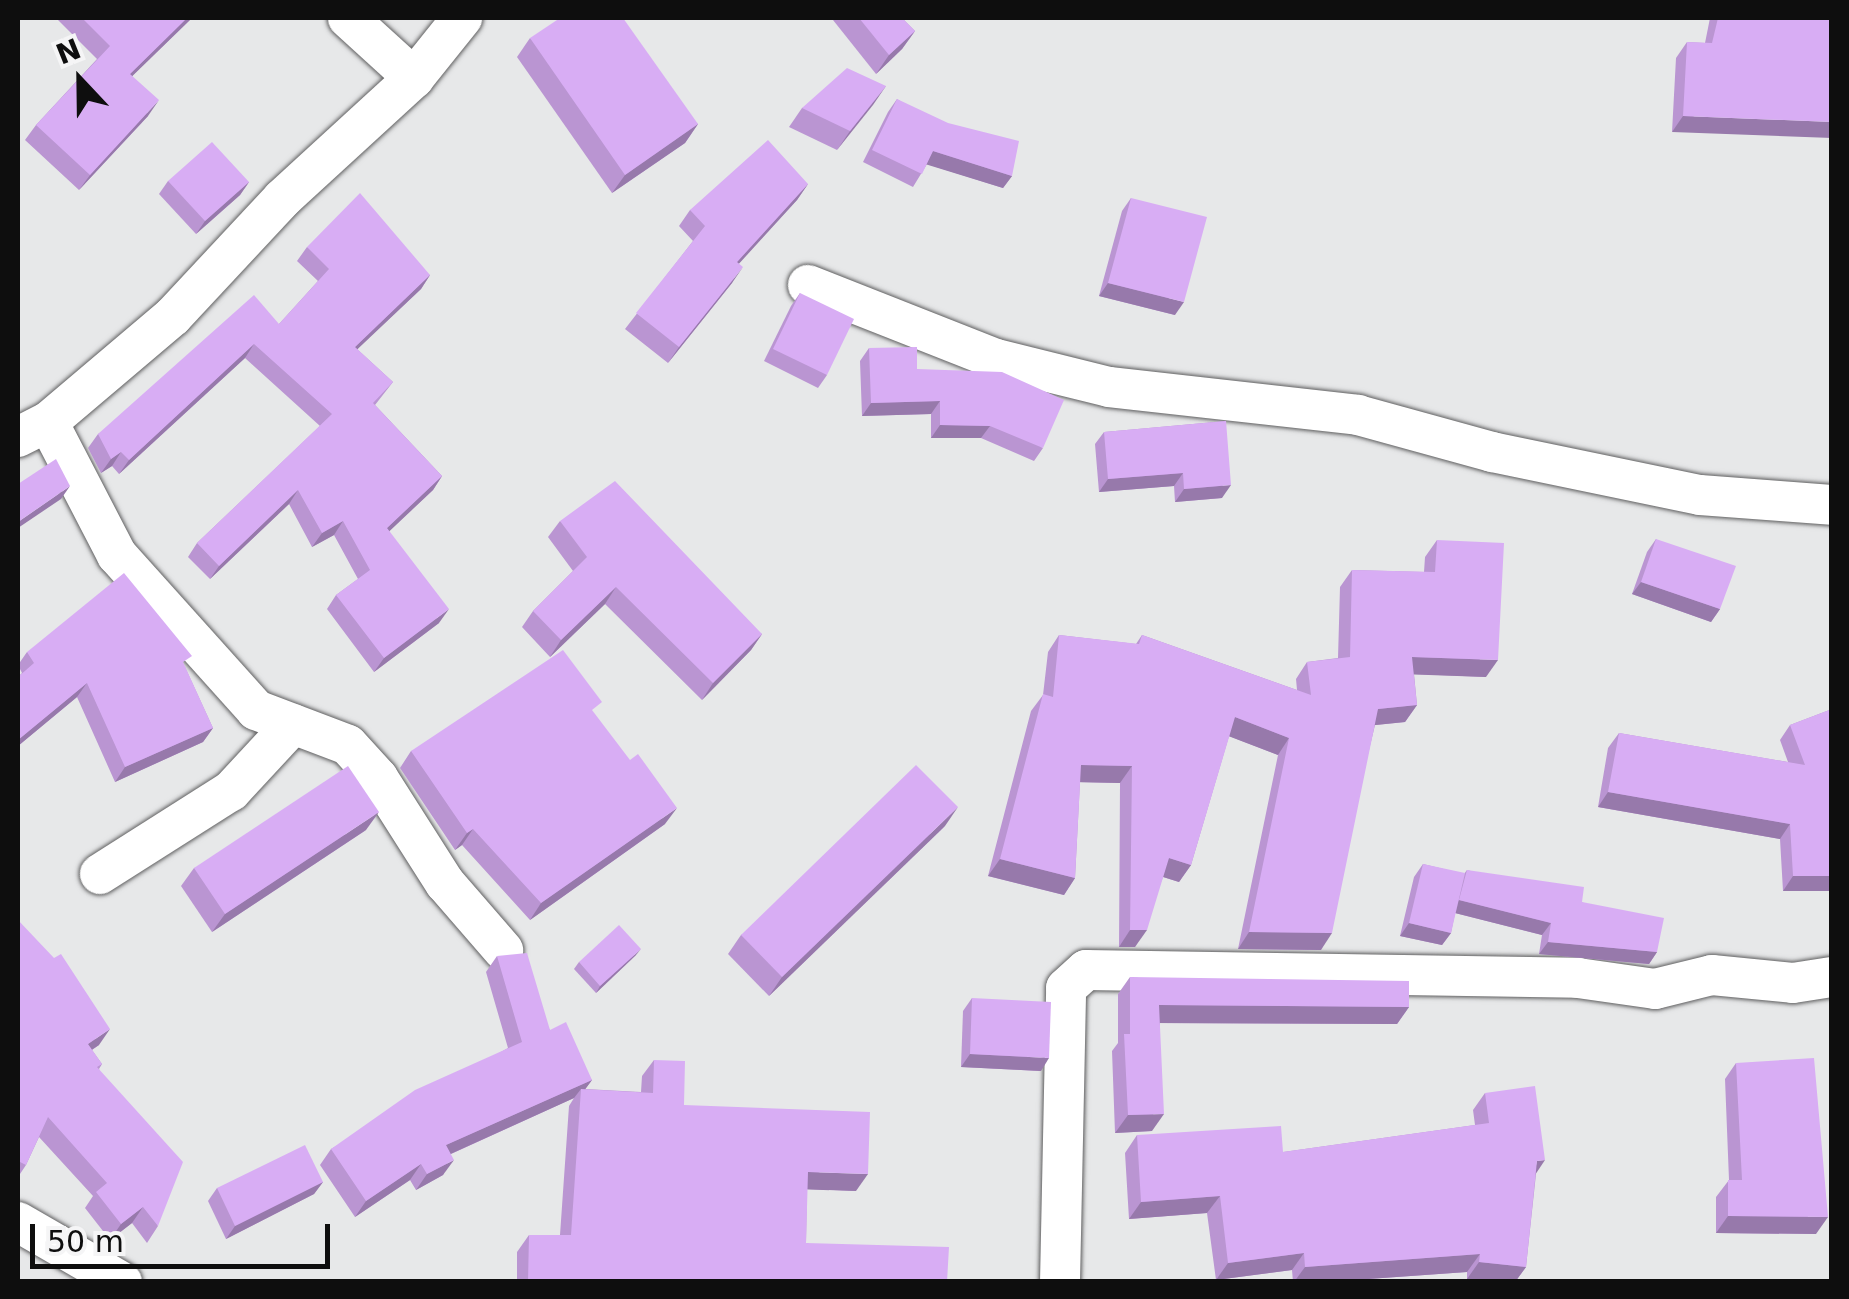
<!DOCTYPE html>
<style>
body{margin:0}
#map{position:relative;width:1849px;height:1299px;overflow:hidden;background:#e7e8e9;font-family:"DejaVu Sans",sans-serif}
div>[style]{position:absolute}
.roads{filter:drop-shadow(0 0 2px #5f5f60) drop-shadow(0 0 2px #5f5f60)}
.street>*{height:40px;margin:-20px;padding:0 20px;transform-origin:20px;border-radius:20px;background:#fff}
.wall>*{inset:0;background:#ba95d2}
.shaded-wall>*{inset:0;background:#9779ab}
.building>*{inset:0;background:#d8adf4}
span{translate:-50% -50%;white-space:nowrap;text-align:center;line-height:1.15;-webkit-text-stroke:9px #f5f5f6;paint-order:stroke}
.frame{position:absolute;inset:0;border:20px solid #0e0e0e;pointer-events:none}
.north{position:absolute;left:30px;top:30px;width:100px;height:100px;-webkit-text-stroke:8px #f5f5f6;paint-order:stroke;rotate:338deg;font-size:28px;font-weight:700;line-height:40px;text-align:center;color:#0e0e0e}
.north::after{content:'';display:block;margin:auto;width:35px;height:45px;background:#0e0e0e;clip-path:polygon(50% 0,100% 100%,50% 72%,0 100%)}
.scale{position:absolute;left:30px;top:1224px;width:300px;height:45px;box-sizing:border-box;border:5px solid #0e0e0e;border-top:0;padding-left:12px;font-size:30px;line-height:35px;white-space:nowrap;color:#0e0e0e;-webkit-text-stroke:8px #f5f5f6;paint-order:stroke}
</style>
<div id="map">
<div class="roads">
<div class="street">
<i style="left:348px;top:18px;width:89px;rotate:42.3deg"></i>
<i style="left:808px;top:285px;width:202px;rotate:21.5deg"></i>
<i style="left:996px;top:359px;width:116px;rotate:13.9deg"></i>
<i style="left:1109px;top:387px;width:251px;rotate:6.4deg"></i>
<i style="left:1358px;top:415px;width:139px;rotate:15.4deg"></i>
<i style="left:1492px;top:452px;width:212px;rotate:11.7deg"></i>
<i style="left:1700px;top:495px;width:132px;rotate:4.3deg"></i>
<i style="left:48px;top:422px;width:150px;rotate:62.6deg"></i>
<i style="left:117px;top:555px;width:208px;rotate:48.1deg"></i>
<i style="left:256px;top:710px;width:98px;rotate:20.8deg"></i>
<i style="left:348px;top:745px;width:45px;rotate:47.7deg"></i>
<i style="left:378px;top:778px;width:125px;rotate:57.5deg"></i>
<i style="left:445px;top:883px;width:89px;rotate:49.1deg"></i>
<i style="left:18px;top:437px;width:34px;rotate:-27deg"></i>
<i style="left:48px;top:422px;width:164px;rotate:-40.3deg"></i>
<i style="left:173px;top:316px;width:160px;rotate:-47deg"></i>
<i style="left:282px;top:199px;width:179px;rotate:-42.5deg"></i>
<i style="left:414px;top:78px;width:77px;rotate:-51.3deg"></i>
<i style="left:100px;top:874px;width:155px;rotate:-32.4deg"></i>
<i style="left:231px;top:791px;width:91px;rotate:-47.2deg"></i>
<i style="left:18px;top:1222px;width:120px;rotate:30deg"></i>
<i style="left:1060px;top:1282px;width:294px;rotate:-88.8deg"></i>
<i style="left:1066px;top:988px;width:27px;rotate:-42deg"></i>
<i style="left:1086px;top:970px;width:492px;rotate:0.9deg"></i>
<i style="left:1578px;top:978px;width:78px;rotate:8.1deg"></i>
<i style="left:1655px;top:989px;width:59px;rotate:-13.8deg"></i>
<i style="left:1712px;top:975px;width:81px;rotate:5.6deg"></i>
<i style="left:1793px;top:983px;width:39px;rotate:-9deg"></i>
</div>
</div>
<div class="wall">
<i style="clip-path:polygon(56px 18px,192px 18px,132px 76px,148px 116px,79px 190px,25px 140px,36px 125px,97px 59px)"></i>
<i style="clip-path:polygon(835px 18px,902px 18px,915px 31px,902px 49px,876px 74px,833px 20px)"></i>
<i style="clip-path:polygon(1710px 18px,1832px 18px,1672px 132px,1676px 58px,1687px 42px,1705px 43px)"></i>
<i style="clip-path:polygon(530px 38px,698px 124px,685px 143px,612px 193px,517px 57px)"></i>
<i style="clip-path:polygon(886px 86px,837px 150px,789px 127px,802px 108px)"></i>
<i style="clip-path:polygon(897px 99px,1012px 176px,1003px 188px,927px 164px,913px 187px,863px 162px,888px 112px)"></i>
<i style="clip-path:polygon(168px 181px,249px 182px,240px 195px,196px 234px,159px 194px)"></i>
<i style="clip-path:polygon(808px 184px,797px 200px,739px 263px,732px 283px,668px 363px,625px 329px,693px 241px,679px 226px,690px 210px)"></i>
<i style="clip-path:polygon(1131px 198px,1175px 315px,1099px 296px,1122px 211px)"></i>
<i style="clip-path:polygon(307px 247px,430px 275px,421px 289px,357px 349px,393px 382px,375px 405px,442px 476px,433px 490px,389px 531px,439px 623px,374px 672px,327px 609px,336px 595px,358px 579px,334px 535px,312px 547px,289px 504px,210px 579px,188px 557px,197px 543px,320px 426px,245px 358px,119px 474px,112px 466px,101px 473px,88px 448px,98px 434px,279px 324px,318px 281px,297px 261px)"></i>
<i style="clip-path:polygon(800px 293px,827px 375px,818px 388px,764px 361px,791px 306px)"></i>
<i style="clip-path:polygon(869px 348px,917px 369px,1043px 448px,1034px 461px,981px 438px,931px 438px,931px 414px,862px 416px,860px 361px)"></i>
<i style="clip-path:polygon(1226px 421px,1222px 498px,1175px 502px,1174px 486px,1099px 492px,1095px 444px,1104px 432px)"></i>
<i style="clip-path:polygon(560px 521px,762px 634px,751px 650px,702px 700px,605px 604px,550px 657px,522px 627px,533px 611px,573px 571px,548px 537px)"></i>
<i style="clip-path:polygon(1656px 539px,1720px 609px,1711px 622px,1632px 594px,1647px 552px)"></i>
<i style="clip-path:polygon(1437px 540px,1486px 677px,1414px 674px,1417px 705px,1405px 722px,1375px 725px,1321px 950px,1238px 949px,1278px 755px,1229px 736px,1191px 865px,1179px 882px,1163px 877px,1135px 947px,1119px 947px,1120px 783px,1080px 782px,1075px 878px,1064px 895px,988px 876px,1031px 711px,1043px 695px,1048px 652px,1059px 635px,1136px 644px,1142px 635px,1297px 690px,1296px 679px,1307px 662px,1338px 658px,1340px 587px,1352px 570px,1424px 572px,1425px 557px)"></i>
<i style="clip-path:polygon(27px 652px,185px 667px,213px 728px,203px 742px,115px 782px,77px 697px,18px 746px,18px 677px,22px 673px,18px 665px)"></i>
<i style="clip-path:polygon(1832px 709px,1832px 891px,1783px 891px,1780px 839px,1598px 807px,1608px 748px,1619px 733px,1788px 762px,1780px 740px,1790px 725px)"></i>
<i style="clip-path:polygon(594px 714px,665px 824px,530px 920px,462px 845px,455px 850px,400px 768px,411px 751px)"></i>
<i style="clip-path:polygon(945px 826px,769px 996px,728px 954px,741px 935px)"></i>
<i style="clip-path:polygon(366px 830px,212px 932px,181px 886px,194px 868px)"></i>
<i style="clip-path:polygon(1423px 864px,1464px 874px,1467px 870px,1582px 902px,1657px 952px,1649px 964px,1539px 954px,1542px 935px,1455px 913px,1451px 933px,1442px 945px,1400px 936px,1414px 877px)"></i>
<i style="clip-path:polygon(18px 920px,99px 1045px,92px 1050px,102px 1064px,99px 1069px,158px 1226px,147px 1243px,132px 1223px,110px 1240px,85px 1208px,93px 1196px,39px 1137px,26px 1165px,18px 1177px)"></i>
<i style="clip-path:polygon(636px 955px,596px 993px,574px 969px,579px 962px)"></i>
<i style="clip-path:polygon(497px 956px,550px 1030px,592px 1080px,585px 1089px,641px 1092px,642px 1076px,654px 1060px,684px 1105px,856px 1191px,807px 1189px,806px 1243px,947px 1282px,517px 1282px,517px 1252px,529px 1235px,560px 1235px,569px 1106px,574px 1098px,451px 1154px,443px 1175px,416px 1190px,410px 1180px,355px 1217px,320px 1165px,331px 1149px,508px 1048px,486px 972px)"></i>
<i style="clip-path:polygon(1130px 977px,1409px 1007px,1397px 1024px,1160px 1023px,1152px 1131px,1115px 1133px,1112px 1051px,1118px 1043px,1118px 994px)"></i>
<i style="clip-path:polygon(972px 998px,1041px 1071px,961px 1067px,963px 1011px)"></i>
<i style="clip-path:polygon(1736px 1063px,1816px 1234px,1716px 1233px,1716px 1197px,1729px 1180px,1725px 1079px)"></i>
<i style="clip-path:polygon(1485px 1093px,1536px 1174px,1526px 1267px,1515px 1282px,1467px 1279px,1467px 1272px,1326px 1282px,1293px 1282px,1292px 1270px,1216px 1280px,1207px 1213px,1129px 1219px,1125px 1153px,1137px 1135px,1283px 1152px,1475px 1125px,1473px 1110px)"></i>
<i style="clip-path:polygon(323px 1182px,314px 1194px,226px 1239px,208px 1201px,217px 1188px)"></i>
</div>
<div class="shaded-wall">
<i style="clip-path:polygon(187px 18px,192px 18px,119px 89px,130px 74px)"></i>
<i style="clip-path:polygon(915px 31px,902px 49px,876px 74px,889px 55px)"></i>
<i style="clip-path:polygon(886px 86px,873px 105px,837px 150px,850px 131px)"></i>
<i style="clip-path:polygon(159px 100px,148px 116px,79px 190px,90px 175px)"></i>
<i style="clip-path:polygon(1683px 116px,1832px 122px,1832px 138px,1672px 132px)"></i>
<i style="clip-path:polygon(698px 124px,685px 143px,612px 193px,625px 175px)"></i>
<i style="clip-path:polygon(933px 151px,1012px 176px,1003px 188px,925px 164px)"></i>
<i style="clip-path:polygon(249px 182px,240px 195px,196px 234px,205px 221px)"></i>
<i style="clip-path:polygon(808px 184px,797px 200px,726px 278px,737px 262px)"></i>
<i style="clip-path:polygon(743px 267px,732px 283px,668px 363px,679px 347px)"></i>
<i style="clip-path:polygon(430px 275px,421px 289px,345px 361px,355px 347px)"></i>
<i style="clip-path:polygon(1108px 283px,1184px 302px,1175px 315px,1099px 296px)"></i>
<i style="clip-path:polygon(254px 344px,245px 358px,119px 474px,129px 460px)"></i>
<i style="clip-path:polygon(940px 401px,931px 414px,862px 416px,871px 403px)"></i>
<i style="clip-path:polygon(940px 425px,990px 426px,981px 438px,931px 438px)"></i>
<i style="clip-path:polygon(121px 452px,112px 466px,101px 473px,111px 459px)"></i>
<i style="clip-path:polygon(1183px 473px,1174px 486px,1099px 492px,1108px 479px)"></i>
<i style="clip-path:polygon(442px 476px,433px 490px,378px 542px,387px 528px)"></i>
<i style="clip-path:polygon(1231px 485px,1222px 498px,1175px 502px,1184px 489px)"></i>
<i style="clip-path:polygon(70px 486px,61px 499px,18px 528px,18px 522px)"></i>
<i style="clip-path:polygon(298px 490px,289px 504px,210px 579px,219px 566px)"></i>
<i style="clip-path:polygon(343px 521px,334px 535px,312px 547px,322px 533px)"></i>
<i style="clip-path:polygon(1641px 582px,1720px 609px,1711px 622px,1632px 594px)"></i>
<i style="clip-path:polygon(616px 587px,605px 604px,550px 657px,561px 640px)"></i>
<i style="clip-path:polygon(449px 609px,439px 623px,374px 672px,384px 658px)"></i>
<i style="clip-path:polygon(762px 634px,751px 650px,702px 700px,713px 683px)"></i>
<i style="clip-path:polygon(1412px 657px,1498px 660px,1486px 677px,1400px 674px)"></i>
<i style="clip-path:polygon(87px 683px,77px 697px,18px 746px,18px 740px)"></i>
<i style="clip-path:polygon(1417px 705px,1405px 722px,1366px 726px,1378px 709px)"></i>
<i style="clip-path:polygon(1235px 717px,1289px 738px,1278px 755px,1223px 734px)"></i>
<i style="clip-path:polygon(213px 728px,203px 742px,115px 782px,125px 767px)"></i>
<i style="clip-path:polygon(1081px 765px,1132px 766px,1120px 783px,1070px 782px)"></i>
<i style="clip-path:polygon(1608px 792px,1790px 824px,1780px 839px,1598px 807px)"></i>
<i style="clip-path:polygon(958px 807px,945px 826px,769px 996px,782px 977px)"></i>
<i style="clip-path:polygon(677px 808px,665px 824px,530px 920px,541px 903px)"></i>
<i style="clip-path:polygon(379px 812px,366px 830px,212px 932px,225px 914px)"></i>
<i style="clip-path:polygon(473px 829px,462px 845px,455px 850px,467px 833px)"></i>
<i style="clip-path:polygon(1169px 858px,1191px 865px,1179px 882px,1157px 875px)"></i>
<i style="clip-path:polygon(1000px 859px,1075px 878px,1064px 895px,988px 876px)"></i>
<i style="clip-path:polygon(1793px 876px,1832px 876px,1832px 891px,1783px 891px)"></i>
<i style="clip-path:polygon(1459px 900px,1551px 923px,1542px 935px,1451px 912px)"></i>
<i style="clip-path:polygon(1409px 923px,1451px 933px,1442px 945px,1400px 936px)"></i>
<i style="clip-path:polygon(1130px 930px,1147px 930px,1135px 947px,1119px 947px)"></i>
<i style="clip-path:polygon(1249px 932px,1332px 933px,1321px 950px,1238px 949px)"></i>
<i style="clip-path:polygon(1548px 942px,1657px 952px,1649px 964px,1539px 954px)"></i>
<i style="clip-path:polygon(641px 949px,636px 955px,596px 993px,600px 986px)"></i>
<i style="clip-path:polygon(1159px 1005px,1409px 1007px,1397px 1024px,1147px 1023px)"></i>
<i style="clip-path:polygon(110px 1029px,99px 1045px,76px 1060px,88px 1044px)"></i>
<i style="clip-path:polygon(970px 1054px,1049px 1058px,1041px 1071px,961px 1067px)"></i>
<i style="clip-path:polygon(592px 1080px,581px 1095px,581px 1089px,574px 1098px,435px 1161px,446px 1145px)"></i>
<i style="clip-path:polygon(1164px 1114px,1152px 1131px,1115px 1133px,1128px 1115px)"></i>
<i style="clip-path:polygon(454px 1160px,443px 1175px,416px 1190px,427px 1174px)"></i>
<i style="clip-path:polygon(1545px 1160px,1533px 1178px,1537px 1161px)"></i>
<i style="clip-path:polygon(421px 1164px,410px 1180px,355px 1217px,366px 1201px)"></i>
<i style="clip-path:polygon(808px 1172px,868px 1174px,856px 1191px,796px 1189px)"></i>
<i style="clip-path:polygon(323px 1182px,314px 1194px,226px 1239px,235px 1226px)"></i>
<i style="clip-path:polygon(1220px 1196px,1207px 1213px,1129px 1219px,1141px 1202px)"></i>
<i style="clip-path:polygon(143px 1207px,132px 1223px,110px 1240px,121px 1224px)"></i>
<i style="clip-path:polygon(1728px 1216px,1828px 1217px,1816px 1234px,1716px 1233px)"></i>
<i style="clip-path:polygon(1304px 1253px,1292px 1270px,1216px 1280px,1228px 1263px)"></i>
<i style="clip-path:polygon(1480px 1254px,1467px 1272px,1326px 1282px,1294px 1282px,1305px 1267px)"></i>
<i style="clip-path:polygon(1479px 1262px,1526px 1267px,1515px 1282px,1467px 1279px)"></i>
</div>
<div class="building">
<i style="clip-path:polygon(82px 18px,187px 18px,130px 74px,159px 100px,90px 175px,36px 125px,110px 46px)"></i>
<i style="clip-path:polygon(560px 18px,623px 18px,698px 124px,625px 175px,530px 38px)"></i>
<i style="clip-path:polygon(859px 18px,902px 18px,915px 31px,889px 55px)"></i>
<i style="clip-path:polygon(1718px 18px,1832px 18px,1832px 122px,1683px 116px,1687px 42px,1712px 43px)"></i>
<i style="clip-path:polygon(847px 68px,886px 86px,850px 131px,802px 108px)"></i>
<i style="clip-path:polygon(897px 99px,948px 123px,1019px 141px,1012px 176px,933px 151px,922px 174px,872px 150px)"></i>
<i style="clip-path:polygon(768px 140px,808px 184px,737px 262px,743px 267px,679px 347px,636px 313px,705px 226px,690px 210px)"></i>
<i style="clip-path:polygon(212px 142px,249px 182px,205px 221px,168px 181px)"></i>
<i style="clip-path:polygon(360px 193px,430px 275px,355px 347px,393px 382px,373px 403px,442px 476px,387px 528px,449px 609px,384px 658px,336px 595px,370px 570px,343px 521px,322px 533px,298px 490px,219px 566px,197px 543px,332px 414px,254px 344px,129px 460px,121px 452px,111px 459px,98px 434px,254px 295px,279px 324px,329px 269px,307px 247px)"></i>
<i style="clip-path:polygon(1131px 198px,1207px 217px,1184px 302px,1108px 283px)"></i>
<i style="clip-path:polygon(800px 293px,854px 319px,827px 375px,773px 349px)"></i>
<i style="clip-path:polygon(917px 347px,917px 369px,1002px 372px,1064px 400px,1043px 448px,990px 426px,940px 425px,940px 401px,871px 403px,869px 348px)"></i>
<i style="clip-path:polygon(1226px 421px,1231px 485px,1184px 489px,1183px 473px,1108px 479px,1104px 432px)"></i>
<i style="clip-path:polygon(56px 459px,70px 486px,18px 522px,18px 484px)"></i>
<i style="clip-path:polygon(615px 481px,762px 634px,713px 683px,616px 587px,561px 640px,533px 611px,587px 557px,560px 521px)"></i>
<i style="clip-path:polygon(1656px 539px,1736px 566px,1720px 609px,1641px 582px)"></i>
<i style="clip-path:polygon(1437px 540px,1504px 543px,1498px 660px,1412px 657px,1417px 705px,1378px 709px,1332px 933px,1249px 932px,1289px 738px,1235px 717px,1191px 865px,1169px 858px,1147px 930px,1130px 930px,1132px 766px,1081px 765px,1075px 878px,1000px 859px,1043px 694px,1053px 697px,1059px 635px,1139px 644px,1142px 635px,1311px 695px,1307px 662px,1350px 657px,1352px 570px,1435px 572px)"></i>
<i style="clip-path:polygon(124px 573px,192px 656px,183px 662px,213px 728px,125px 767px,87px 683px,18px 740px,18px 677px,34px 663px,27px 652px)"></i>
<i style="clip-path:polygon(563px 650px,602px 702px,592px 710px,630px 760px,638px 754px,677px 808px,541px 903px,473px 829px,467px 833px,411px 751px)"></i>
<i style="clip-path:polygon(1832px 709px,1832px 876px,1793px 876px,1790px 824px,1608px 792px,1619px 733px,1805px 765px,1790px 725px)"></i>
<i style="clip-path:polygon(916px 765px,958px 807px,782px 977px,741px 935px)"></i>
<i style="clip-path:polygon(348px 766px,379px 812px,225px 914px,194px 868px)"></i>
<i style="clip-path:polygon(1423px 864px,1465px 873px,1451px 933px,1409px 923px)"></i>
<i style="clip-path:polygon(1467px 870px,1584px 887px,1582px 902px,1664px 918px,1657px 952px,1548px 942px,1551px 923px,1459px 900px)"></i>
<i style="clip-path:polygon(18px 920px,54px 958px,61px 954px,110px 1029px,88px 1044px,102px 1064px,97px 1067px,183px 1162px,158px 1226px,143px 1207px,121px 1224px,96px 1192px,107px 1183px,48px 1117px,26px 1165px,18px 1161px)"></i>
<i style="clip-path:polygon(619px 925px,641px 949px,600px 986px,579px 962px)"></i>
<i style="clip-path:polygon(527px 953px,550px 1030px,566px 1022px,592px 1080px,446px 1145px,454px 1160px,427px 1174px,421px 1164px,366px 1201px,331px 1149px,415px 1090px,522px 1042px,497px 956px)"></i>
<i style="clip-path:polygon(1130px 977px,1409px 981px,1409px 1007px,1159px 1005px,1164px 1114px,1128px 1115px,1124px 1034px,1130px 1034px)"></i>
<i style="clip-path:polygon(972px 998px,1051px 1002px,1049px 1058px,970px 1054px)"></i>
<i style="clip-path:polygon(1814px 1058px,1828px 1217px,1728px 1216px,1728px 1180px,1742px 1180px,1736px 1063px)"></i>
<i style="clip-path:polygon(654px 1060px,685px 1061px,684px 1105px,870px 1112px,868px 1174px,808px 1172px,806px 1243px,949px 1247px,947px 1282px,528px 1282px,529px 1235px,571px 1235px,581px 1089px,653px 1093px)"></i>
<i style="clip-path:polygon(1535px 1086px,1545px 1160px,1537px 1161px,1526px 1267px,1479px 1262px,1480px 1254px,1305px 1267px,1304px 1253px,1228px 1263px,1220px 1196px,1141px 1202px,1137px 1135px,1281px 1126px,1283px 1152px,1489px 1123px,1485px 1093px)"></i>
<i style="clip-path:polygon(305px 1145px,323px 1182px,235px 1226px,217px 1188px)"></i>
</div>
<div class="frame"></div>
<div class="north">N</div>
<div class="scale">50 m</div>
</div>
